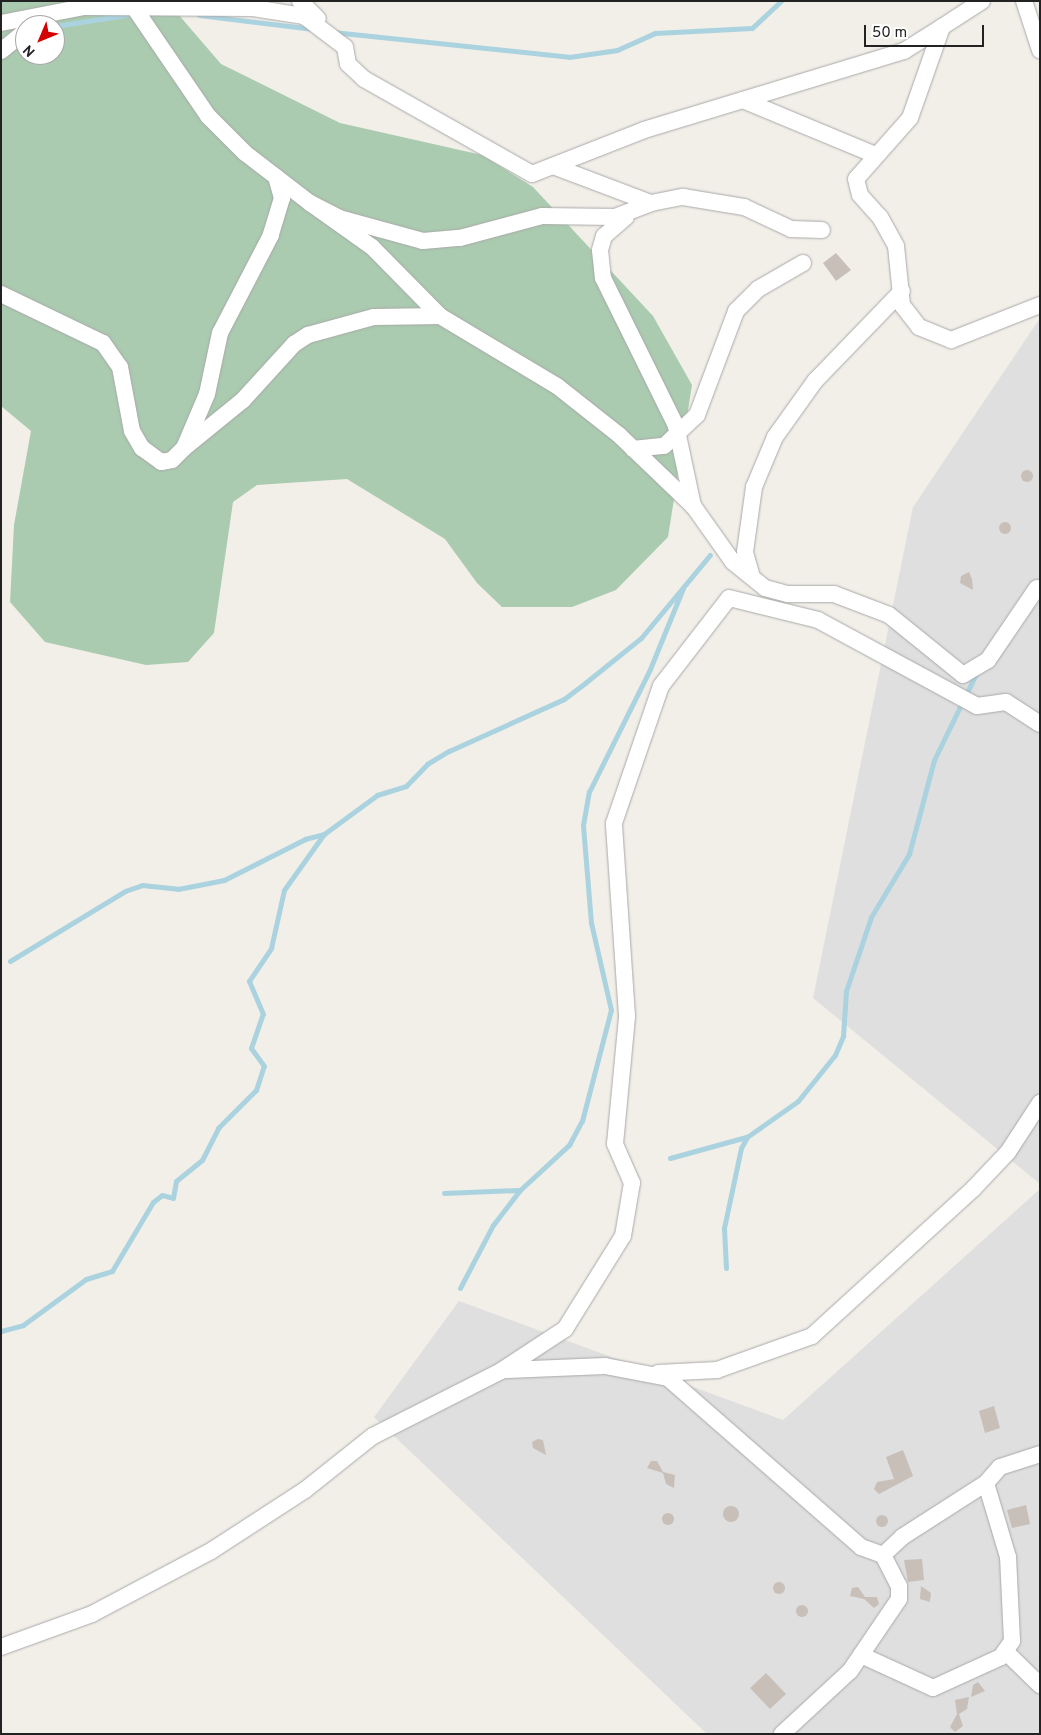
<!DOCTYPE html>
<style>
body{margin:0}
#map{position:relative;width:1041px;height:1735px;overflow:hidden;background:#f2efe9;font-family:Overpass,sans-serif}
div>[style]{position:absolute}
.residential>*{inset:0;background:#e0dfdf}
.cemetery>*{inset:0;background:#aacbaf}
.stream>*{height:5px;margin:-2.5px;padding:0 2.5px;transform-origin:2.5px;border-radius:2.5px;background:#aad3df}
.building>*{inset:0;background:#c7bfb8}
.round{border-radius:50%}
.roads{filter:drop-shadow(0 0 1px #a9a9a9) drop-shadow(0 0 1px #a9a9a9)}
.minor>*{height:16px;margin:-8px;padding:0 8px;transform-origin:8px;border-radius:8px;background:#fff}
span{translate:-50% -50%;white-space:nowrap;text-align:center;line-height:1.15;-webkit-text-stroke:5px #fff;paint-order:stroke}
.frame{position:absolute;inset:0;border:2px solid #222;pointer-events:none}
.north{position:absolute;left:15px;top:15px;width:50px;height:50px;box-sizing:border-box;background:#fff;border:1px solid #a7a7a7;border-radius:50%;rotate:225deg;font-size:14px;font-weight:700;line-height:20px;text-align:center;color:#222}
.north::after{content:'';display:block;margin:auto;width:18px;height:22px;background:#d40000;clip-path:polygon(50% 0,100% 100%,50% 72%,0 100%)}
.scale{position:absolute;left:864px;top:25px;width:120px;height:22px;box-sizing:border-box;border:2px solid #222;border-top:0;padding-left:6px;font-size:15px;line-height:18px;white-space:nowrap;color:#222;-webkit-text-stroke:4px #fff;paint-order:stroke}
</style>
<div id="map">
<div class="residential">
<i style="clip-path:polygon(1040px 318px,1040px 1184px,813px 998px,913px 507px)"></i>
<i style="clip-path:polygon(1040px 1189px,1040px 1734px,707px 1734px,374px 1417px,459px 1301px,783px 1420px)"></i>
</div>
<div class="cemetery">
<i style="clip-path:polygon(evenodd,1px 1px,178px 1px,178px 14px,221px 64px,340px 123px,482px 155px,533px 187px,653px 316px,692px 385px,668px 537px,616px 590px,572px 607px,502px 607px,477px 583px,445px 539px,347px 479px,257px 485px,233px 502px,214px 633px,188px 662px,146px 665px,45px 642px,10px 602px,14px 525px,31px 431px,1px 406px,1px 1px,25px 25px,55px 25px,55px 55px,25px 55px,25px 25px)"></i>
</div>
<div class="stream">
<i style="left:199px;top:15px;width:115px;rotate:7deg"></i>
<i style="left:55px;top:26px;width:72px;rotate:-8.8deg"></i>
<i style="left:333px;top:32px;width:237px;rotate:6deg"></i>
<i style="left:569px;top:57px;width:49px;rotate:-8.3deg"></i>
<i style="left:617px;top:50px;width:42px;rotate:-24.1deg"></i>
<i style="left:655px;top:33px;width:97px;rotate:-3deg"></i>
<i style="left:752px;top:28px;width:40px;rotate:-43deg"></i>
<i style="left:10px;top:961px;width:135px;rotate:-31.3deg"></i>
<i style="left:125px;top:891px;width:18px;rotate:-19deg"></i>
<i style="left:142px;top:885px;width:36px;rotate:6deg"></i>
<i style="left:178px;top:889px;width:47px;rotate:-11.1deg"></i>
<i style="left:224px;top:880px;width:91px;rotate:-26.8deg"></i>
<i style="left:305px;top:839px;width:20px;rotate:-15deg"></i>
<i style="left:670px;top:1158px;width:79px;rotate:-15.4deg"></i>
<i style="left:444px;top:1193px;width:76px;rotate:-2.3deg"></i>
<i style="left:726px;top:1268px;width:40px;rotate:-92.9deg"></i>
<i style="left:724px;top:1228px;width:82px;rotate:-78deg"></i>
<i style="left:741px;top:1148px;width:13px;rotate:-61deg"></i>
<i style="left:747px;top:1137px;width:62px;rotate:-35.2deg"></i>
<i style="left:798px;top:1101px;width:59px;rotate:-51.2deg"></i>
<i style="left:835px;top:1055px;width:21px;rotate:-67deg"></i>
<i style="left:843px;top:1036px;width:45px;rotate:-86.2deg"></i>
<i style="left:846px;top:991px;width:78px;rotate:-71.3deg"></i>
<i style="left:871px;top:917px;width:74px;rotate:-58.9deg"></i>
<i style="left:909px;top:854px;width:97px;rotate:-75.1deg"></i>
<i style="left:934px;top:760px;width:98px;rotate:-64deg"></i>
<i style="left:460px;top:1288px;width:71px;rotate:-62.4deg"></i>
<i style="left:493px;top:1225px;width:44px;rotate:-52.4deg"></i>
<i style="left:520px;top:1190px;width:67px;rotate:-42.6deg"></i>
<i style="left:569px;top:1145px;width:27px;rotate:-62deg"></i>
<i style="left:582px;top:1121px;width:115px;rotate:-75.4deg"></i>
<i style="left:611px;top:1010px;width:89px;rotate:-102.9deg"></i>
<i style="left:591px;top:923px;width:98px;rotate:-94.7deg"></i>
<i style="left:583px;top:825px;width:34px;rotate:-80deg"></i>
<i style="left:589px;top:792px;width:137px;rotate:-63.6deg"></i>
<i style="left:650px;top:669px;width:87px;rotate:-67.8deg"></i>
<i style="left:1px;top:1331px;width:23px;rotate:-15deg"></i>
<i style="left:23px;top:1325px;width:78px;rotate:-36.1deg"></i>
<i style="left:86px;top:1279px;width:27px;rotate:-17deg"></i>
<i style="left:112px;top:1271px;width:80px;rotate:-59.3deg"></i>
<i style="left:153px;top:1202px;width:11px;rotate:-38deg"></i>
<i style="left:162px;top:1195px;width:11px;rotate:15deg"></i>
<i style="left:173px;top:1198px;width:17px;rotate:-80deg"></i>
<i style="left:176px;top:1181px;width:33px;rotate:-39deg"></i>
<i style="left:202px;top:1160px;width:36px;rotate:-63deg"></i>
<i style="left:218px;top:1128px;width:54px;rotate:-45deg"></i>
<i style="left:256px;top:1090px;width:25px;rotate:-72deg"></i>
<i style="left:264px;top:1066px;width:22px;rotate:-126deg"></i>
<i style="left:251px;top:1048px;width:36px;rotate:-71deg"></i>
<i style="left:263px;top:1014px;width:36px;rotate:-113deg"></i>
<i style="left:249px;top:981px;width:40px;rotate:-56deg"></i>
<i style="left:271px;top:948px;width:59px;rotate:-77.4deg"></i>
<i style="left:284px;top:890px;width:69px;rotate:-54.5deg"></i>
<i style="left:324px;top:834px;width:66px;rotate:-36.3deg"></i>
<i style="left:377px;top:795px;width:30px;rotate:-17deg"></i>
<i style="left:406px;top:786px;width:30px;rotate:-46deg"></i>
<i style="left:427px;top:764px;width:26px;rotate:-31deg"></i>
<i style="left:449px;top:751px;width:126px;rotate:-24.3deg"></i>
<i style="left:564px;top:699px;width:26px;rotate:-37deg"></i>
<i style="left:585px;top:683px;width:72px;rotate:-38.8deg"></i>
<i style="left:641px;top:638px;width:108px;rotate:-50.3deg"></i>
</div>
<div class="building">
<i style="clip-path:polygon(836px 253px,851px 270px,836px 281px,823px 263px)"></i>
<i class="round" style="left:1021px;top:470px;width:12px;height:12px"></i>
<i class="round" style="left:999px;top:522px;width:12px;height:12px"></i>
<i style="clip-path:polygon(969px 572px,972px 579px,973px 590px,960px 583px,961px 576px)"></i>
<i style="clip-path:polygon(994px 1406px,1000px 1428px,985px 1433px,979px 1411px)"></i>
<i style="clip-path:polygon(538px 1439px,543px 1440px,546px 1455px,533px 1448px,532px 1442px)"></i>
<i style="clip-path:polygon(903px 1450px,913px 1476px,879px 1494px,874px 1489px,877px 1482px,894px 1479px,886px 1457px)"></i>
<i style="clip-path:polygon(651px 1461px,657px 1461px,663px 1472px,675px 1475px,674px 1488px,666px 1484px,663px 1473px,647px 1468px)"></i>
<i style="clip-path:polygon(1026px 1505px,1030px 1524px,1012px 1528px,1007px 1510px)"></i>
<i class="round" style="left:723px;top:1506px;width:16px;height:16px"></i>
<i class="round" style="left:662px;top:1513px;width:12px;height:12px"></i>
<i class="round" style="left:876px;top:1515px;width:12px;height:12px"></i>
<i style="clip-path:polygon(922px 1559px,924px 1580px,908px 1582px,904px 1560px)"></i>
<i class="round" style="left:773px;top:1582px;width:12px;height:12px"></i>
<i style="clip-path:polygon(921px 1586px,931px 1593px,930px 1602px,920px 1599px)"></i>
<i style="clip-path:polygon(858px 1587px,865px 1597px,877px 1597px,879px 1604px,874px 1608px,864px 1599px,850px 1596px,852px 1588px)"></i>
<i class="round" style="left:796px;top:1605px;width:12px;height:12px"></i>
<i style="clip-path:polygon(766px 1673px,786px 1694px,770px 1709px,750px 1688px)"></i>
<i style="clip-path:polygon(978px 1682px,985px 1691px,971px 1697px,973px 1685px)"></i>
<i style="clip-path:polygon(969px 1697px,967px 1709px,959px 1714px,963px 1726px,955px 1732px,950px 1727px,957px 1714px,955px 1700px)"></i>
</div>
<div class="roads">
<div class="minor">
<i style="left:300px;top:1px;width:25px;rotate:45deg"></i>
<i style="left:982px;top:1px;width:48px;rotate:147deg"></i>
<i style="left:942px;top:27px;width:96px;rotate:109.4deg"></i>
<i style="left:910px;top:118px;width:81px;rotate:131.5deg"></i>
<i style="left:856px;top:179px;width:16px;rotate:76deg"></i>
<i style="left:860px;top:195px;width:30px;rotate:48deg"></i>
<i style="left:880px;top:217px;width:33px;rotate:61deg"></i>
<i style="left:896px;top:246px;width:59px;rotate:84.2deg"></i>
<i style="left:902px;top:305px;width:28px;rotate:52deg"></i>
<i style="left:919px;top:327px;width:35px;rotate:22deg"></i>
<i style="left:951px;top:340px;width:96px;rotate:-21.5deg"></i>
<i style="left:1024px;top:1px;width:52px;rotate:71.9deg"></i>
<i style="left:131px;top:3px;width:137px;rotate:55.7deg"></i>
<i style="left:208px;top:116px;width:52px;rotate:45deg"></i>
<i style="left:245px;top:153px;width:82px;rotate:37.6deg"></i>
<i style="left:310px;top:203px;width:33px;rotate:27deg"></i>
<i style="left:339px;top:218px;width:87px;rotate:15.3deg"></i>
<i style="left:423px;top:241px;width:37px;rotate:-5deg"></i>
<i style="left:460px;top:238px;width:85px;rotate:-15deg"></i>
<i style="left:542px;top:216px;width:73px;rotate:0.8deg"></i>
<i style="left:615px;top:217px;width:39px;rotate:-21deg"></i>
<i style="left:651px;top:203px;width:33px;rotate:-11deg"></i>
<i style="left:683px;top:197px;width:62px;rotate:9.3deg"></i>
<i style="left:744px;top:207px;width:52px;rotate:25.1deg"></i>
<i style="left:791px;top:229px;width:31px;rotate:2deg"></i>
<i style="left:1px;top:23px;width:85px;rotate:-10.9deg"></i>
<i style="left:84px;top:7px;width:169px;rotate:0.3deg"></i>
<i style="left:253px;top:8px;width:52px;rotate:8.9deg"></i>
<i style="left:304px;top:16px;width:51px;rotate:37.1deg"></i>
<i style="left:345px;top:47px;width:17px;rotate:80deg"></i>
<i style="left:348px;top:64px;width:22px;rotate:43deg"></i>
<i style="left:364px;top:79px;width:193px;rotate:29.5deg"></i>
<i style="left:532px;top:174px;width:120px;rotate:-21.4deg"></i>
<i style="left:644px;top:130px;width:272px;rotate:-16.9deg"></i>
<i style="left:904px;top:51px;width:45px;rotate:-32.3deg"></i>
<i style="left:1px;top:51px;width:27px;rotate:-39deg"></i>
<i style="left:743px;top:100px;width:143px;rotate:22.6deg"></i>
<i style="left:553px;top:166px;width:105px;rotate:20.7deg"></i>
<i style="left:276px;top:177px;width:22px;rotate:74deg"></i>
<i style="left:282px;top:198px;width:39px;rotate:107deg"></i>
<i style="left:271px;top:235px;width:110px;rotate:117.5deg"></i>
<i style="left:220px;top:333px;width:62px;rotate:102deg"></i>
<i style="left:207px;top:394px;width:59px;rotate:113.1deg"></i>
<i style="left:184px;top:448px;width:76px;rotate:-39.1deg"></i>
<i style="left:243px;top:400px;width:76px;rotate:-47.7deg"></i>
<i style="left:294px;top:344px;width:17px;rotate:-33deg"></i>
<i style="left:308px;top:335px;width:68px;rotate:-15.3deg"></i>
<i style="left:374px;top:317px;width:66px;rotate:-0.9deg"></i>
<i style="left:310px;top:203px;width:76px;rotate:35.4deg"></i>
<i style="left:372px;top:247px;width:97px;rotate:45.4deg"></i>
<i style="left:440px;top:316px;width:136px;rotate:30.9deg"></i>
<i style="left:557px;top:386px;width:79px;rotate:38.3deg"></i>
<i style="left:619px;top:435px;width:104px;rotate:43.8deg"></i>
<i style="left:694px;top:507px;width:67px;rotate:54.7deg"></i>
<i style="left:733px;top:562px;width:41px;rotate:39.1deg"></i>
<i style="left:765px;top:588px;width:24px;rotate:15deg"></i>
<i style="left:788px;top:594px;width:46px"></i>
<i style="left:834px;top:594px;width:59px;rotate:20.9deg"></i>
<i style="left:889px;top:615px;width:95px;rotate:39deg"></i>
<i style="left:963px;top:675px;width:29px;rotate:-31deg"></i>
<i style="left:988px;top:660px;width:87px;rotate:-55.8deg"></i>
<i style="left:626px;top:217px;width:29px;rotate:139deg"></i>
<i style="left:604px;top:236px;width:15px;rotate:106deg"></i>
<i style="left:600px;top:250px;width:28px;rotate:84deg"></i>
<i style="left:603px;top:278px;width:165px;rotate:63.7deg"></i>
<i style="left:676px;top:426px;width:82px;rotate:78deg"></i>
<i style="left:1px;top:294px;width:113px;rotate:25.7deg"></i>
<i style="left:103px;top:343px;width:29px;rotate:55deg"></i>
<i style="left:120px;top:367px;width:65px;rotate:79.4deg"></i>
<i style="left:132px;top:431px;width:20px;rotate:60deg"></i>
<i style="left:142px;top:448px;width:24px;rotate:36deg"></i>
<i style="left:161px;top:462px;width:11px;rotate:-10deg"></i>
<i style="left:172px;top:460px;width:17px;rotate:-45deg"></i>
<i style="left:633px;top:449px;width:31px;rotate:-6deg"></i>
<i style="left:664px;top:446px;width:45px;rotate:-43.2deg"></i>
<i style="left:697px;top:415px;width:111px;rotate:-69.4deg"></i>
<i style="left:736px;top:311px;width:31px;rotate:-45deg"></i>
<i style="left:758px;top:289px;width:52px;rotate:-30deg"></i>
<i style="left:752px;top:577px;width:26px;rotate:-106deg"></i>
<i style="left:745px;top:552px;width:66px;rotate:-82.1deg"></i>
<i style="left:754px;top:487px;width:54px;rotate:-67.2deg"></i>
<i style="left:775px;top:437px;width:69px;rotate:-54.5deg"></i>
<i style="left:815px;top:381px;width:125px;rotate:-46deg"></i>
<i style="left:507px;top:1370px;width:98px;rotate:-2.3deg"></i>
<i style="left:605px;top:1366px;width:64px;rotate:10.8deg"></i>
<i style="left:668px;top:1378px;width:257px;rotate:41.2deg"></i>
<i style="left:861px;top:1547px;width:23px;rotate:20deg"></i>
<i style="left:883px;top:1555px;width:35px;rotate:63deg"></i>
<i style="left:899px;top:1586px;width:13px;rotate:90deg"></i>
<i style="left:899px;top:1599px;width:87px;rotate:124.2deg"></i>
<i style="left:850px;top:1671px;width:93px;rotate:137.2deg"></i>
<i style="left:658px;top:1373px;width:59px;rotate:-2.9deg"></i>
<i style="left:717px;top:1370px;width:101px;rotate:-19.7deg"></i>
<i style="left:812px;top:1336px;width:218px;rotate:-42.4deg"></i>
<i style="left:973px;top:1189px;width:51px;rotate:-46.6deg"></i>
<i style="left:1008px;top:1152px;width:59px;rotate:-56.9deg"></i>
<i style="left:883px;top:1555px;width:26px;rotate:-43deg"></i>
<i style="left:902px;top:1537px;width:100px;rotate:-32.7deg"></i>
<i style="left:986px;top:1483px;width:21px;rotate:-49deg"></i>
<i style="left:1000px;top:1467px;width:42px;rotate:-18deg"></i>
<i style="left:1px;top:1647px;width:97px;rotate:-19.9deg"></i>
<i style="left:92px;top:1614px;width:135px;rotate:-27.9deg"></i>
<i style="left:211px;top:1551px;width:112px;rotate:-33deg"></i>
<i style="left:305px;top:1490px;width:87px;rotate:-38.5deg"></i>
<i style="left:373px;top:1436px;width:144px;rotate:-26.9deg"></i>
<i style="left:501px;top:1371px;width:77px;rotate:-33.3deg"></i>
<i style="left:565px;top:1329px;width:110px;rotate:-58.1deg"></i>
<i style="left:623px;top:1236px;width:54px;rotate:-80.4deg"></i>
<i style="left:632px;top:1183px;width:43px;rotate:-113.6deg"></i>
<i style="left:615px;top:1144px;width:129px;rotate:-84.6deg"></i>
<i style="left:627px;top:1016px;width:193px;rotate:-93.9deg"></i>
<i style="left:614px;top:823px;width:145px;rotate:-71.1deg"></i>
<i style="left:661px;top:686px;width:111px;rotate:-52.3deg"></i>
<i style="left:729px;top:598px;width:92px;rotate:13.9deg"></i>
<i style="left:818px;top:620px;width:181px;rotate:28.4deg"></i>
<i style="left:977px;top:706px;width:29px;rotate:-8deg"></i>
<i style="left:1006px;top:702px;width:40px;rotate:32.9deg"></i>
<i style="left:1005px;top:1651px;width:49px;rotate:44.2deg"></i>
<i style="left:861px;top:1655px;width:79px;rotate:24.6deg"></i>
<i style="left:933px;top:1688px;width:75px;rotate:-24.5deg"></i>
<i style="left:1001px;top:1657px;width:19px;rotate:-55deg"></i>
<i style="left:1012px;top:1641px;width:84px;rotate:-92.7deg"></i>
<i style="left:1008px;top:1557px;width:77px;rotate:-106.6deg"></i>
</div>
</div>
<div class="frame"></div>
<div class="north">N</div>
<div class="scale">50 m</div>
</div>
